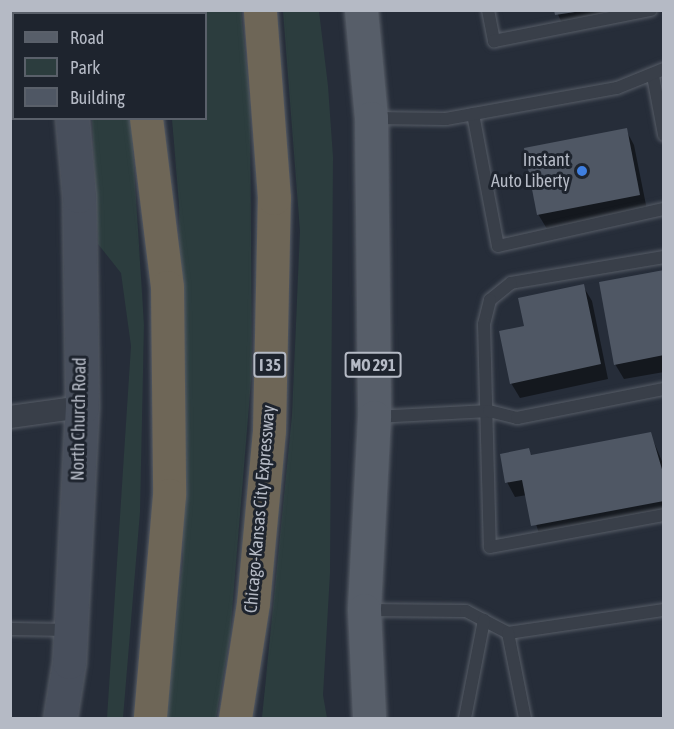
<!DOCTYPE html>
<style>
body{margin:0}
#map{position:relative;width:674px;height:729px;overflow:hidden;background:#262d39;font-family:"Asap Condensed",sans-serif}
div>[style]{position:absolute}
.green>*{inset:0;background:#2c3d3e}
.shadow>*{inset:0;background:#0007}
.building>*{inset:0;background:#4f5764}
.roads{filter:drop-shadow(0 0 2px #575d67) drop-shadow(0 0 2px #575d67)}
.service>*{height:12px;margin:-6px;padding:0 6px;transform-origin:6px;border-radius:6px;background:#393f49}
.minor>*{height:22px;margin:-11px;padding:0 11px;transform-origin:11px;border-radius:11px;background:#393f49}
.secondary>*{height:33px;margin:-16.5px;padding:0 16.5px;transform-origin:16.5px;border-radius:16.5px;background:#484f5c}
.primary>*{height:33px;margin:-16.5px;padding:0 16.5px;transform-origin:16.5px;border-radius:16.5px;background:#575e69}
.motorway>*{height:33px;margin:-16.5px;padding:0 16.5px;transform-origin:16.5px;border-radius:16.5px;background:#6e6657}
.dots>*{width:16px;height:16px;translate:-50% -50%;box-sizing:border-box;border:3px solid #1e242e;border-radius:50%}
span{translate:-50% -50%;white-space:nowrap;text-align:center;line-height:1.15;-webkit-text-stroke:6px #1e242e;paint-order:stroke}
.shield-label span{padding:2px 4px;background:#1e242e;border:2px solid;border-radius:4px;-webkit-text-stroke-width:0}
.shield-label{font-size:16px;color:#b5bac5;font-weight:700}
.poi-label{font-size:18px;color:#b5bac5}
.right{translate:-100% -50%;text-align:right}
.street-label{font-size:18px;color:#b5bac5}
.frame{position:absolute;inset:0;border:12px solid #b5bac5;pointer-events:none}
.legend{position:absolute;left:12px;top:12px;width:195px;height:108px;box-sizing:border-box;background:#1e242e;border:2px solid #5a606a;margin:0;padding:8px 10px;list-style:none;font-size:18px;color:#b5bac5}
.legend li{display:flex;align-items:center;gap:12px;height:30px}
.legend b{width:30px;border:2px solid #5a606a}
</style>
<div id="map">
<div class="green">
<i style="clip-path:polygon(160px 11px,241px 11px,250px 100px,252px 369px,230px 636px,216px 718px,165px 718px,183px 560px,179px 204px,172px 119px,206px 118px,206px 14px)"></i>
<i style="clip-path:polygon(283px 11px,319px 11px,328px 86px,333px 157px,330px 573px,323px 695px,327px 718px,262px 718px,292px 415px,300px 231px)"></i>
<i style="clip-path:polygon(92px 119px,131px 119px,144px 325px,140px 512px,123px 718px,107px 718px,131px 346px,121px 273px,98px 244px)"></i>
</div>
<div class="shadow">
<i style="clip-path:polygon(556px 10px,664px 10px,664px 11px,565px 30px)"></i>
<i style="clip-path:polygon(626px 130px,634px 145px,647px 210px,547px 229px,538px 214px)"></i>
<i style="clip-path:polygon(664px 271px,664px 372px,624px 379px,615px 364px)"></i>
<i style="clip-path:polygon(583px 286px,592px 301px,608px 379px,520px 398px,511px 383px,526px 327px)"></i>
<i style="clip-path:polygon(650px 433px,664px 466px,664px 517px,541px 540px,527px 495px,515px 497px,507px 482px,528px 450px,532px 456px)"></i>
</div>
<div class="building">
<i style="clip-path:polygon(554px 10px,575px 10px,575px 12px,555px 15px)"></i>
<i style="clip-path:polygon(627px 128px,640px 195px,537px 215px,524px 148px)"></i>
<i style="clip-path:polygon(664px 270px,664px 355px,614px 365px,599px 282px)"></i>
<i style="clip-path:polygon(584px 284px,601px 364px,510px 384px,499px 331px,524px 326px,518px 298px)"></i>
<i style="clip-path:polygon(651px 432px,664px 476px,664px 501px,531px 526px,522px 480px,505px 483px,500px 454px,529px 448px,531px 455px)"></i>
</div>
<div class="roads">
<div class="service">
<i style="left:488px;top:10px;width:32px;rotate:79deg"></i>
<i style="left:494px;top:41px;width:160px;rotate:-11.2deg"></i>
<i style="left:653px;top:76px;width:60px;rotate:79.4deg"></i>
<i style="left:473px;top:114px;width:134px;rotate:79.3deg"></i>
<i style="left:498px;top:246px;width:170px;rotate:-12.6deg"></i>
<i style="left:373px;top:118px;width:73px;rotate:0.8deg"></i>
<i style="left:446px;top:119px;width:174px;rotate:-10.3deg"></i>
<i style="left:617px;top:88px;width:51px;rotate:-22deg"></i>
<i style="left:664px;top:257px;width:155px;rotate:170.4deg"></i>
<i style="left:511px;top:283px;width:27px;rotate:141deg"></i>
<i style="left:490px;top:300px;width:25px;rotate:104deg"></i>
<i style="left:484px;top:324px;width:223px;rotate:88.5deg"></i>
<i style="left:490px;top:547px;width:177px;rotate:-10.4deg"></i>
<i style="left:375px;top:417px;width:114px;rotate:-3deg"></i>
<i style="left:489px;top:411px;width:29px;rotate:14deg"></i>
<i style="left:517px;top:418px;width:150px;rotate:-11.2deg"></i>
<i style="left:366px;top:610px;width:100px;rotate:0.6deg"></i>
<i style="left:466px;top:611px;width:47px;rotate:27.6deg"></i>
<i style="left:508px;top:633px;width:158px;rotate:-8.4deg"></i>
<i style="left:10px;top:629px;width:60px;rotate:1deg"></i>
<i style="left:508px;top:633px;width:87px;rotate:78.7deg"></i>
<i style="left:465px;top:718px;width:100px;rotate:-79deg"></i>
</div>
<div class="minor">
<i style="left:10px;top:417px;width:73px;rotate:-7.9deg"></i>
</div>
<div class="secondary">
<i style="left:62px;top:10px;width:4px;rotate:90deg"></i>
<i style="left:60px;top:718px;width:57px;rotate:-80.9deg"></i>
<i style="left:69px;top:662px;width:255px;rotate:-87.1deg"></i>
<i style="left:82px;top:407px;width:211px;rotate:-90.8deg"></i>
<i style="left:79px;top:196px;width:78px;rotate:-95.1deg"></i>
</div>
<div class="primary">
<i style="left:361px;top:10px;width:108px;rotate:84.7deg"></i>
<i style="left:371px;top:118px;width:299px;rotate:89.4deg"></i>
<i style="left:374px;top:417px;width:193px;rotate:93deg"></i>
<i style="left:364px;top:610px;width:108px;rotate:87.3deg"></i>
</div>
<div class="motorway">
<i style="left:132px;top:10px;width:4px;rotate:90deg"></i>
<i style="left:146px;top:118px;width:170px;rotate:82.9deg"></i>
<i style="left:167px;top:287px;width:208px;rotate:89.4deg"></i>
<i style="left:169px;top:495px;width:224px;rotate:94.9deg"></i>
<i style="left:235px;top:718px;width:116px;rotate:-81.1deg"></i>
<i style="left:253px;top:603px;width:174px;rotate:-84.7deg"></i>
<i style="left:269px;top:430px;width:232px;rotate:-88.8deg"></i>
<i style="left:274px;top:198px;width:189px;rotate:-94.3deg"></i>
</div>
</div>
<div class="dots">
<i style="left:582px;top:171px;background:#3f7fe0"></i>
</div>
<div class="shield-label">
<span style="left:270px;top:365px">I 35</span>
<span style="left:373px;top:365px">MO 291</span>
</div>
<div class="poi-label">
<span class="right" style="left:570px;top:171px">Instant<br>Auto Liberty</span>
</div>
<div class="street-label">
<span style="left:79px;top:419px;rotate:-89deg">North Church Road</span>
<span style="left:260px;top:509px;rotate:-85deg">Chicago-Kansas City Expressway</span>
</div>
<div class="frame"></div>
<ul class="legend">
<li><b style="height:8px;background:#575e69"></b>Road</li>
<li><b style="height:16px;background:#2c3d3e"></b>Park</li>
<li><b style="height:16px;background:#4f5764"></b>Building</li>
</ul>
</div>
